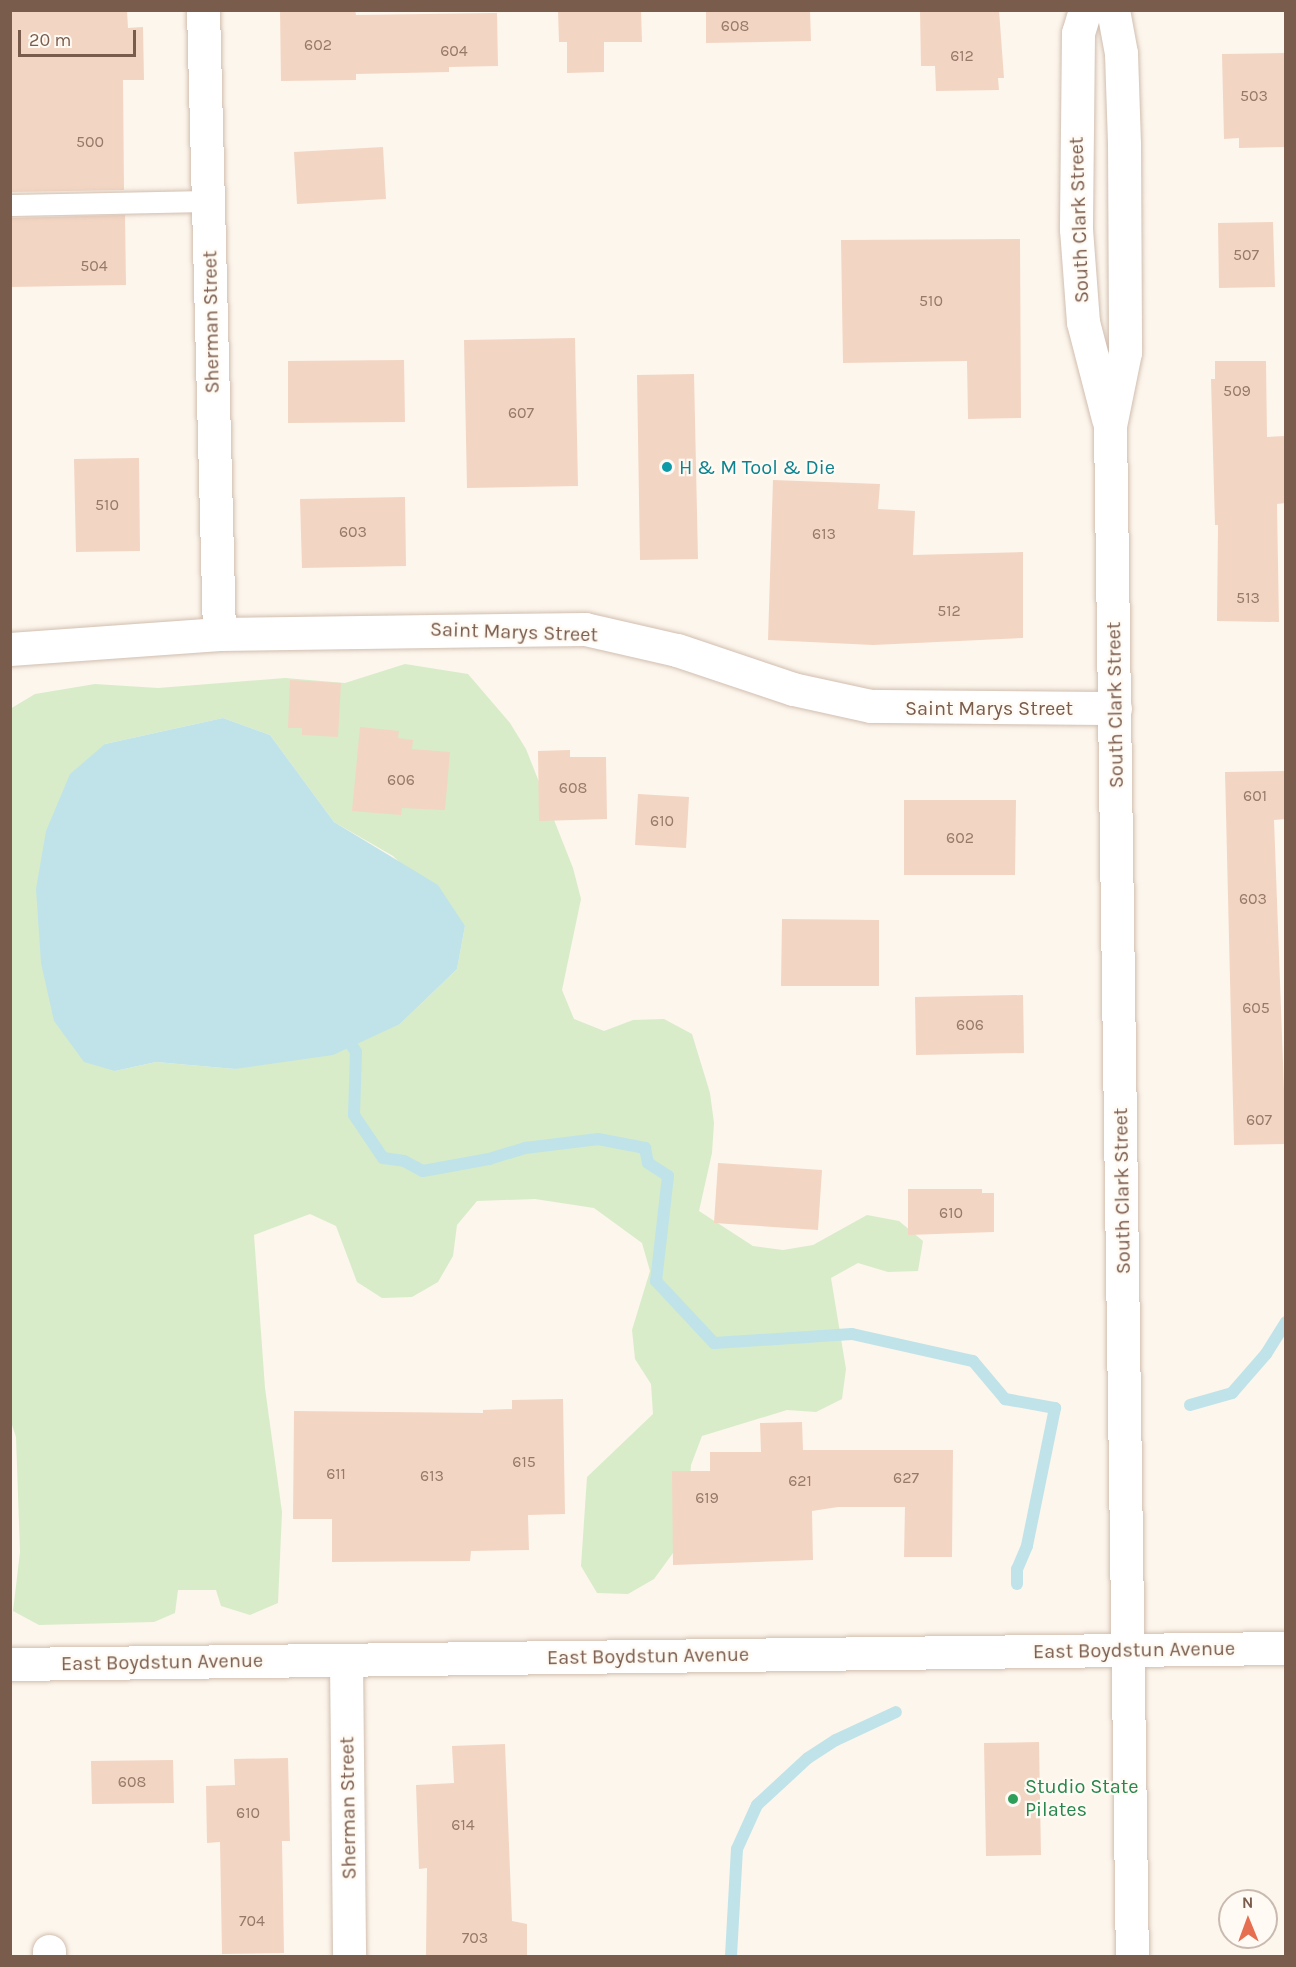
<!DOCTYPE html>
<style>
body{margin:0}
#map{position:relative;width:1296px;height:1967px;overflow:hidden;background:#fdf6ec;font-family:Karla,sans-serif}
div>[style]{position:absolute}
.green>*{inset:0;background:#d8ecc9}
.water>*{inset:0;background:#bfe3e8}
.stream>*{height:12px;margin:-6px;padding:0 6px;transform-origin:6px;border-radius:6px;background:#bfe3e8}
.building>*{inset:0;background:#f3d5c3}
.roads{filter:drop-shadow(0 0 2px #d1beb0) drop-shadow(0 0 2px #d1beb0)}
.service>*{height:21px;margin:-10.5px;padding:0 10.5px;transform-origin:10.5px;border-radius:10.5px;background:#fff}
.minor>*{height:33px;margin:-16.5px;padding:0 16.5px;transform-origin:16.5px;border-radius:16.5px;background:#fff}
.tertiary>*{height:33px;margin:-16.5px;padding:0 16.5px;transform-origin:16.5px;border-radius:16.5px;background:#fff}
.dots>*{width:16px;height:16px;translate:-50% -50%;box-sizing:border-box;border:3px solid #fffaf3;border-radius:50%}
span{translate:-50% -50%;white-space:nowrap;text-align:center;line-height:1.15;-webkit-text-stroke:4.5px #fffaf3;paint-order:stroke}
.number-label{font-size:16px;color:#987a6a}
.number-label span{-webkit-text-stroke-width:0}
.street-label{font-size:20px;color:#7a5c4d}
.culture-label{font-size:20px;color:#0d838f}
.left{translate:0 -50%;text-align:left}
.leisure-label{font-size:20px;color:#27864d}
.frame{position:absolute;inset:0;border:12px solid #7a5c4d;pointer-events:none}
.north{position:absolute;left:1218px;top:1889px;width:60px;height:60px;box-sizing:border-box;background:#fffaf3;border:2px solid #cabbb1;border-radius:50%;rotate:359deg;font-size:16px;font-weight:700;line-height:24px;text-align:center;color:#7a5c4d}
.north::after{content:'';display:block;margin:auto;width:21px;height:27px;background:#e76f51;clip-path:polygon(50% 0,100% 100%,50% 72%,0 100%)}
.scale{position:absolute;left:18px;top:30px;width:118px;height:27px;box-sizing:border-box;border:3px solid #7a5c4d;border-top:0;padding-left:8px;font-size:18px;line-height:21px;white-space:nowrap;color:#7a5c4d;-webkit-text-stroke:4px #fffaf3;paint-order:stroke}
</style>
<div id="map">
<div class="green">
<i style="clip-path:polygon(evenodd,405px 664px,468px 674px,510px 723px,526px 749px,573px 868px,581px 899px,562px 990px,574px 1019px,604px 1031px,633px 1020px,664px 1019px,692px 1034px,710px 1093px,714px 1123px,712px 1153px,699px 1211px,753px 1246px,783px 1250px,813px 1245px,867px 1215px,899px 1221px,923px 1241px,918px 1271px,888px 1272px,858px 1263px,831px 1278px,846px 1369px,842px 1399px,816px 1412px,787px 1410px,702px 1436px,691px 1465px,686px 1526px,673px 1553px,654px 1579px,628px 1594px,597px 1593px,581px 1566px,587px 1477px,653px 1414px,651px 1384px,635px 1359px,632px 1330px,650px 1271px,642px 1243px,594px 1208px,535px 1199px,477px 1201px,457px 1225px,453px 1256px,438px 1282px,412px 1297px,382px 1298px,357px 1282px,336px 1226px,310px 1214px,254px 1235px,265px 1388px,282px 1512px,278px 1603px,250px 1615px,221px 1606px,216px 1590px,178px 1590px,175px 1613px,154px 1622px,39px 1625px,13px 1611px,20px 1552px,16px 1437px,10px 1419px,10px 709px,35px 694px,95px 684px,158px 688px,285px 678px,345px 683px,405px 664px,223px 718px,270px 735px,334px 822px,393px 856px,465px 926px,457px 969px,400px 1024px,235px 1069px,156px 1062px,115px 1071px,105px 744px,223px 718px)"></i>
</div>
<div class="water">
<i style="clip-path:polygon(223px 718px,270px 735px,334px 822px,438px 885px,465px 926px,457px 969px,400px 1024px,333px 1055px,235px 1069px,156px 1062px,115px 1071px,84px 1062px,54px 1021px,41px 963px,36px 889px,46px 831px,70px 774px,105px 744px)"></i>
</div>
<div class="stream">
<i style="left:343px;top:1032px;width:24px;rotate:57deg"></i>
<i style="left:356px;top:1052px;width:63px;rotate:91.8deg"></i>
<i style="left:354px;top:1115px;width:52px;rotate:56deg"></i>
<i style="left:383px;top:1158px;width:21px;rotate:8deg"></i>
<i style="left:404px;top:1161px;width:21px;rotate:28deg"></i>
<i style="left:423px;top:1171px;width:67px;rotate:-10.3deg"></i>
<i style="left:489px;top:1159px;width:38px;rotate:-17deg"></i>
<i style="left:525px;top:1148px;width:74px;rotate:-7deg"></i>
<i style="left:598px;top:1139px;width:48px;rotate:10.8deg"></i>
<i style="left:645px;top:1148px;width:15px;rotate:79deg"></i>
<i style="left:648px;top:1163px;width:24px;rotate:33deg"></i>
<i style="left:668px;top:1176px;width:106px;rotate:96.5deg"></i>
<i style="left:656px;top:1281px;width:85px;rotate:46.9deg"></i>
<i style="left:714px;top:1343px;width:138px;rotate:-3.7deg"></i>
<i style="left:852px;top:1334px;width:124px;rotate:12.6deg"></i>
<i style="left:973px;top:1361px;width:50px;rotate:49.9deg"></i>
<i style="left:1005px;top:1399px;width:51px;rotate:10.2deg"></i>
<i style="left:1055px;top:1408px;width:141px;rotate:101.5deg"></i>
<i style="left:1027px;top:1546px;width:25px;rotate:113deg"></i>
<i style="left:1017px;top:1569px;width:15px;rotate:90deg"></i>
<i style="left:1190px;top:1405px;width:44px;rotate:-15.9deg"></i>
<i style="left:1232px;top:1393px;width:52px;rotate:-48.9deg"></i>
<i style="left:1266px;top:1354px;width:38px;rotate:-58deg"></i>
<i style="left:731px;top:1956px;width:107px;rotate:-86.8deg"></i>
<i style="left:737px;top:1849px;width:48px;rotate:-65.6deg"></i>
<i style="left:757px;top:1805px;width:69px;rotate:-42.7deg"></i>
<i style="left:808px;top:1758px;width:33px;rotate:-33deg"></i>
<i style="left:836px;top:1740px;width:66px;rotate:-25deg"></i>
</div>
<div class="building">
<i style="clip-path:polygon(10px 10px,127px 10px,128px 28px,143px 27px,144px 80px,123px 80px,124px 190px,10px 192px)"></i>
<i style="clip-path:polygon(280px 10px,355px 10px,356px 15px,497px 13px,498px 66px,449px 67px,449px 72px,356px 74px,356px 80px,281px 81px)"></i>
<i style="clip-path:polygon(558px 10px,641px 10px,642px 42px,604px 42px,604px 72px,567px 73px,567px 42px,559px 42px)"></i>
<i style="clip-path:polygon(706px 10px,810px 10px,811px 41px,706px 43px)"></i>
<i style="clip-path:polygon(920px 10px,999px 10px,1004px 78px,998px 78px,999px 90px,936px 91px,935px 66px,921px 66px)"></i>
<i style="clip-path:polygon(1286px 53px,1286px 147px,1239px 148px,1239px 138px,1224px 139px,1222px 54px)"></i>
<i style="clip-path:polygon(383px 147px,386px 199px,297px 204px,294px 152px)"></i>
<i style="clip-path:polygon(125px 215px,126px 285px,10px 287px,10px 218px)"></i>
<i style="clip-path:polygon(1273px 222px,1275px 287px,1219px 288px,1218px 223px)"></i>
<i style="clip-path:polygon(1020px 239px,1021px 418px,968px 419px,967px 361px,843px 363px,841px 240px)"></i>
<i style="clip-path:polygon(575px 338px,578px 486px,467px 488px,464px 340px)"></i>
<i style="clip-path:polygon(404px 360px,405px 422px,288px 423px,288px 361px)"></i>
<i style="clip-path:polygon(1215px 361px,1266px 361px,1267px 437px,1286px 436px,1286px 503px,1277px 504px,1279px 622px,1217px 621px,1218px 525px,1215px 525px,1211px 379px,1215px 379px)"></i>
<i style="clip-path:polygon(694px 374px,698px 559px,640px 560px,637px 375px)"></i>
<i style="clip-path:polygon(139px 458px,140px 551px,76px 552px,74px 459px)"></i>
<i style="clip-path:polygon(773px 480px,880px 484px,878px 509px,915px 511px,913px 555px,1023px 552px,1023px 638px,873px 645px,768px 640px)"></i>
<i style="clip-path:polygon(405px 497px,406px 566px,302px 568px,300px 499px)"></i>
<i style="clip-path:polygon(290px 680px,341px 683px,338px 737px,302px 735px,302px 728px,288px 728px)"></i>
<i style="clip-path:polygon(360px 727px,399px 731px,398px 738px,413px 740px,412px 749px,450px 752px,445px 810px,402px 808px,401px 815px,352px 811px)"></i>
<i style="clip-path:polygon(570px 750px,570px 757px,606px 757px,607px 819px,539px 821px,538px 751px)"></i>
<i style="clip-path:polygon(1286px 771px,1286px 819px,1274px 820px,1286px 1144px,1234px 1145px,1225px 772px)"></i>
<i style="clip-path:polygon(638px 794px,689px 797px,686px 848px,635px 845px)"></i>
<i style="clip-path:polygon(904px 800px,1016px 800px,1015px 875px,904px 875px)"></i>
<i style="clip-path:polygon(782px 919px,879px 920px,879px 986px,781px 986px)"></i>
<i style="clip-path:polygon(1023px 995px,1024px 1053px,916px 1055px,915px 997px)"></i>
<i style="clip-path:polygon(718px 1163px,822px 1170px,818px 1230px,714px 1223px)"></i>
<i style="clip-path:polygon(908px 1189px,982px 1189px,982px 1193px,994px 1193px,994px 1232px,908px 1235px)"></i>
<i style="clip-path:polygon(563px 1399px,565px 1514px,528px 1515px,529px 1550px,471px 1551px,470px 1561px,332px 1562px,332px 1519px,293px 1519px,294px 1411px,483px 1413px,483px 1410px,512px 1409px,512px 1400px)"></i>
<i style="clip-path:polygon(802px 1422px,803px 1450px,953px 1450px,952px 1557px,904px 1557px,905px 1507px,838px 1507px,812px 1511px,813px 1560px,673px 1565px,672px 1471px,710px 1471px,710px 1452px,761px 1452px,760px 1423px)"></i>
<i style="clip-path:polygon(1039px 1742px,1041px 1855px,986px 1856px,984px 1743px)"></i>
<i style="clip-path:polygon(505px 1744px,512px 1921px,527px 1924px,527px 1956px,426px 1956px,427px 1868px,419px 1869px,416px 1785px,454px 1783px,452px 1746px)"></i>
<i style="clip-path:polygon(288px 1758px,290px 1841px,282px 1841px,284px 1953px,222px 1954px,220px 1842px,207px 1843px,206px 1786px,235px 1785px,234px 1759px)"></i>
<i style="clip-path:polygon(173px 1760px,174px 1803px,92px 1804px,91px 1761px)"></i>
</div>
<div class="roads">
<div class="service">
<i style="left:10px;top:205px;width:198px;rotate:-1.2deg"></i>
</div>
<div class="minor">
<i style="left:203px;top:10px;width:624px;rotate:88.53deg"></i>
<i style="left:1085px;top:10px;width:24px;rotate:107deg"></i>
<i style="left:1078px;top:33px;width:196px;rotate:90.6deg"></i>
<i style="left:1076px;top:229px;width:93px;rotate:85.7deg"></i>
<i style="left:1083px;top:322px;width:100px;rotate:75.5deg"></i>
<i style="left:1113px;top:10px;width:44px;rotate:79.5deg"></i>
<i style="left:1121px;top:53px;width:91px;rotate:88.1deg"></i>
<i style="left:1124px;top:144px;width:208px;rotate:89.7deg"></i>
<i style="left:1125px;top:352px;width:76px;rotate:101.5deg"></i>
<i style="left:1110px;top:426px;width:1530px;rotate:89.18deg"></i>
<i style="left:10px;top:649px;width:210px;rotate:-4.1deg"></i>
<i style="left:219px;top:634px;width:366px;rotate:-0.8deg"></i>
<i style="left:585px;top:629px;width:94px;rotate:12.9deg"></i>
<i style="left:677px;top:650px;width:122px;rotate:18.6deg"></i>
<i style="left:793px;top:689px;width:80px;rotate:12.3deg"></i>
<i style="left:871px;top:706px;width:244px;rotate:0.5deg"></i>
<i style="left:346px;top:1660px;width:296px;rotate:89.4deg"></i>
<i style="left:49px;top:1951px;width:5px;rotate:90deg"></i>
</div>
<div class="tertiary">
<i style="left:10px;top:1664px;width:1276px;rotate:-0.72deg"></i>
</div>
</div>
<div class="dots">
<i style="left:667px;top:467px;background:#0f9aa8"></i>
<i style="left:1013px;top:1799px;background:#2e9e5b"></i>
</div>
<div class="number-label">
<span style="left:735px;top:26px">608</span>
<span style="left:318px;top:45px">602</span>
<span style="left:454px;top:51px">604</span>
<span style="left:962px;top:56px">612</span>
<span style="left:1254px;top:96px">503</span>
<span style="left:90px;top:142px">500</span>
<span style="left:1246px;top:255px">507</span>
<span style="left:94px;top:266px">504</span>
<span style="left:931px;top:301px">510</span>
<span style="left:1237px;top:391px">509</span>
<span style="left:521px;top:413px">607</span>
<span style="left:107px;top:505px">510</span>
<span style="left:353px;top:532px">603</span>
<span style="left:824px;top:534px">613</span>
<span style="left:1248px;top:598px">513</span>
<span style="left:949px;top:611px">512</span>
<span style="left:401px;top:780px">606</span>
<span style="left:573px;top:788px">608</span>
<span style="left:1255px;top:796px">601</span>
<span style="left:662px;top:821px">610</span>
<span style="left:960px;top:838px">602</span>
<span style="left:1253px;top:899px">603</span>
<span style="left:1256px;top:1008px">605</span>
<span style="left:970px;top:1025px">606</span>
<span style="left:1259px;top:1120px">607</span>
<span style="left:951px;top:1213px">610</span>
<span style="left:524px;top:1462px">615</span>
<span style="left:336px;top:1474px">611</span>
<span style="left:432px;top:1476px">613</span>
<span style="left:906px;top:1478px">627</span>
<span style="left:800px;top:1481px">621</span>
<span style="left:707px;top:1498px">619</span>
<span style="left:132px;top:1782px">608</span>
<span style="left:248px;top:1813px">610</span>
<span style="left:463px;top:1825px">614</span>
<span style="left:252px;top:1921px">704</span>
<span style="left:475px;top:1938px">703</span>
</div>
<div class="street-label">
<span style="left:1079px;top:220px;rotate:-92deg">South Clark Street</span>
<span style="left:211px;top:322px;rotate:-91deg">Sherman Street</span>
<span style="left:514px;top:632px;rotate:2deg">Saint Marys Street</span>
<span style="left:1115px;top:705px;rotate:-91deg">South Clark Street</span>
<span style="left:989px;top:708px">Saint Marys Street</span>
<span style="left:1122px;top:1191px;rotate:-91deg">South Clark Street</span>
<span style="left:1134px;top:1650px;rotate:-1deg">East Boydstun Avenue</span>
<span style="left:648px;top:1656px;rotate:-1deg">East Boydstun Avenue</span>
<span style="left:162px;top:1662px;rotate:-1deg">East Boydstun Avenue</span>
<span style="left:348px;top:1808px;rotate:-91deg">Sherman Street</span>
</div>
<div class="culture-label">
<span class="left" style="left:679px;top:467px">H &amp; M Tool &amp; Die</span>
</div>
<div class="leisure-label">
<span class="left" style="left:1025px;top:1798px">Studio State<br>Pilates</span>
</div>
<div class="frame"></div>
<div class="north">N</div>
<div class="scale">20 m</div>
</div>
